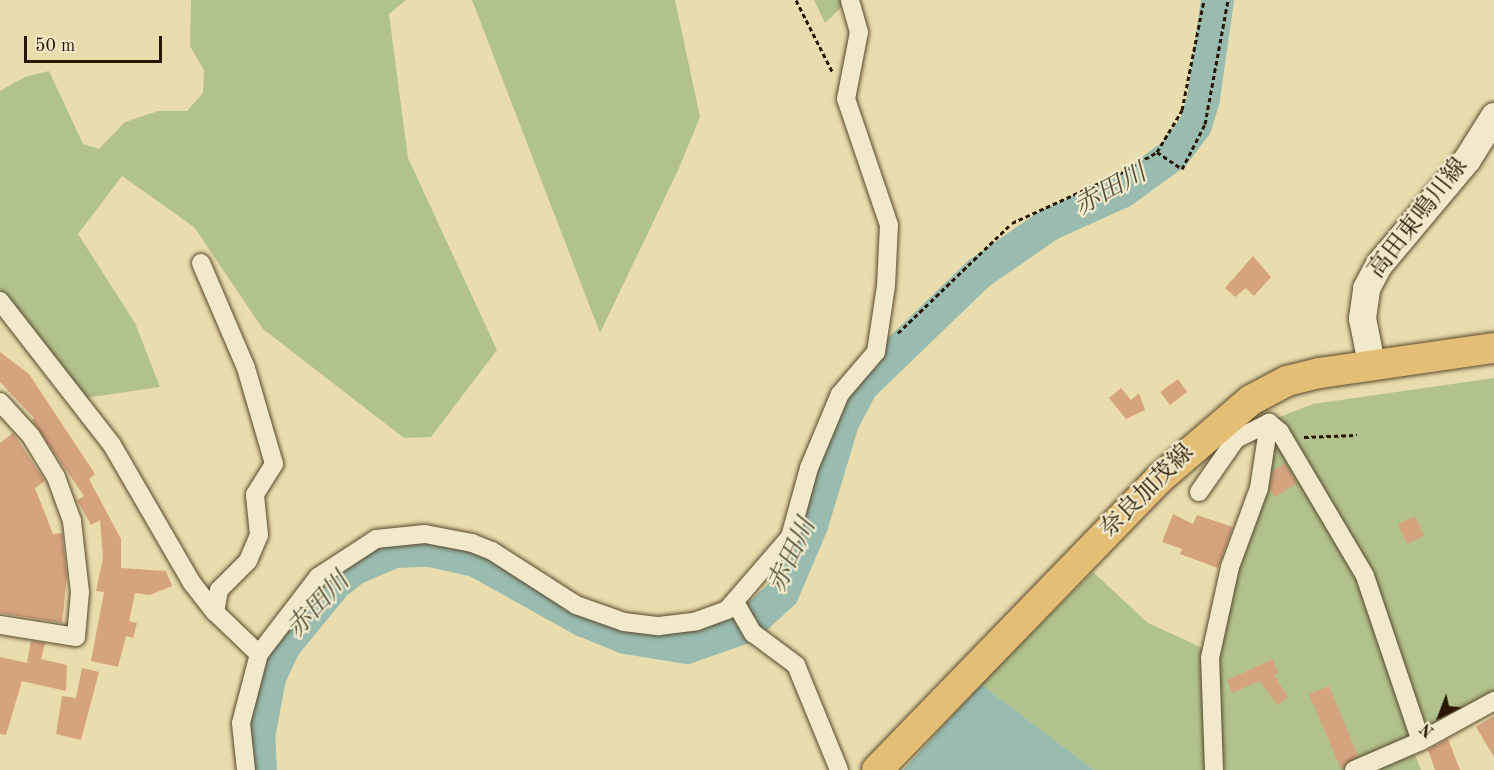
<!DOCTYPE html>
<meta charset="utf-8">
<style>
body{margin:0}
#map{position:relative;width:1494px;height:770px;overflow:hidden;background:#eaddad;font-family:"Old Standard TT","Noto Serif JP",serif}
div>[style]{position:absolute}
.green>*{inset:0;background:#b2c28d}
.water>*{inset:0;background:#99bbb0}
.river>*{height:33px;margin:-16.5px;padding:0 16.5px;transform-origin:16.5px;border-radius:16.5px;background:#99bbb0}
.building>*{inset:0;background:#d6a37f}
.path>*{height:3px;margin-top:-1.5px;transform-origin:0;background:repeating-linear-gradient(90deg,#281601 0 4.5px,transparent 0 7.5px)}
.roads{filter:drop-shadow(0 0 2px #58482c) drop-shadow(0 0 2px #58482c)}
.minor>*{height:18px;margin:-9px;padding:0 9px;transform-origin:9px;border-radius:9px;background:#f1e9ca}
.secondary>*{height:27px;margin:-13.5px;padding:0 13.5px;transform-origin:13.5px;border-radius:13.5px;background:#f1e9ca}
.primary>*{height:30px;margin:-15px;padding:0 15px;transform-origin:15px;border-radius:15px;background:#e5be76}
span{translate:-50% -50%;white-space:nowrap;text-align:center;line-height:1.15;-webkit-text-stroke:4.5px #f1e9ca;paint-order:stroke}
.street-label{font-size:24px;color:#281601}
.water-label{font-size:26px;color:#50503e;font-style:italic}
.north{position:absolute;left:1410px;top:686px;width:60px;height:60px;-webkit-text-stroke:4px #f1e9ca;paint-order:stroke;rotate:222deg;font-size:16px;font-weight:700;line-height:24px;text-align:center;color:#281601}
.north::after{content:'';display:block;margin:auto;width:21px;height:27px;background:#281601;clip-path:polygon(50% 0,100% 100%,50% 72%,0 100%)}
.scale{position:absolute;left:24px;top:36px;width:138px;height:27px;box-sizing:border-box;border:3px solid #281601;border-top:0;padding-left:8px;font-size:18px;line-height:21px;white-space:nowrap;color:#281601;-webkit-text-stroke:4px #f1e9ca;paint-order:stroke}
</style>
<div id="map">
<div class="green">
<i style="clip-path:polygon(191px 0,406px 0,389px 14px,408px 158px,497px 350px,431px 437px,404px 438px,263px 329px,194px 227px,122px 176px,78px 234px,135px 323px,160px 387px,85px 398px,0 290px,0 91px,25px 77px,49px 71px,83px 144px,99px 149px,125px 122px,158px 111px,187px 111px,203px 93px,204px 70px,190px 46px)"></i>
<i style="clip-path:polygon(472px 0,675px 0,700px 117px,679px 168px,600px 333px)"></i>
<i style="clip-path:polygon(814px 0,849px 0,825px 23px)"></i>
<i style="clip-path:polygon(1494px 378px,1494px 698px,1423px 736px,1413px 698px,1292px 437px,1277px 418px,1313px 404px)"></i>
<i style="clip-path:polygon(1279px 443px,1360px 578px,1415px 738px,1344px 770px,1216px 770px,1214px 654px,1272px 446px)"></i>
<i style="clip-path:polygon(1093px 572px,1148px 623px,1207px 650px,1209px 770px,1094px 770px,981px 684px)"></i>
<i style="clip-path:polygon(1413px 750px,1421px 770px,1367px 770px)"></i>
</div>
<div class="water">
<i style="clip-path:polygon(981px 684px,1094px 770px,903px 770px)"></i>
</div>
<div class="river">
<i style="left:260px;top:770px;width:33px;rotate:-93deg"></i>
<i style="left:258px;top:737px;width:61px;rotate:-79.6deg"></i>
<i style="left:269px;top:677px;width:35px;rotate:-65deg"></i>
<i style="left:284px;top:645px;width:80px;rotate:-50.6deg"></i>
<i style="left:335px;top:583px;width:24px;rotate:-38deg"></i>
<i style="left:354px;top:568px;width:43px;rotate:-23deg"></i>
<i style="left:394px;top:551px;width:35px;rotate:-2deg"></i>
<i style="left:429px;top:550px;width:47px;rotate:12.3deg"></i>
<i style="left:475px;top:560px;width:124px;rotate:29.1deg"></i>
<i style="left:583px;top:620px;width:45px;rotate:22deg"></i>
<i style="left:625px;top:637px;width:62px;rotate:9.3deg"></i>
<i style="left:686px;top:647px;width:64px;rotate:-19.3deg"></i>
<i style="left:746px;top:626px;width:49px;rotate:-42.5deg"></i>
<i style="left:782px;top:593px;width:74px;rotate:-66.9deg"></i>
<i style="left:811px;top:525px;width:108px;rotate:-73.2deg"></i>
<i style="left:842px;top:422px;width:41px;rotate:-62.2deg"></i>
<i style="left:861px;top:386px;width:163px;rotate:-44deg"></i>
<i style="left:978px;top:273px;width:86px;rotate:-34.6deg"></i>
<i style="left:1049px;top:224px;width:80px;rotate:-24.3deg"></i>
<i style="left:1122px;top:191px;width:63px;rotate:-36deg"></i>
<i style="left:1173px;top:154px;width:36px;rotate:-53deg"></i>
<i style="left:1195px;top:125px;width:28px;rotate:-73deg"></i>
<i style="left:1203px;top:98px;width:99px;rotate:-81.9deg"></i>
</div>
<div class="building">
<i style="clip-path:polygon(1253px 256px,1271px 277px,1254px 296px,1246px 288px,1235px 297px,1225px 288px)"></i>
<i style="clip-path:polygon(0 352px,29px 374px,95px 474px,89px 479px,121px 539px,121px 568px,166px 571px,172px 586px,150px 595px,135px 593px,129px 621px,137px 623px,133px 638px,126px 636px,118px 667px,91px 661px,104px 592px,96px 591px,103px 558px,100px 520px,91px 525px,77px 500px,84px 496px,32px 420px,34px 418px,0 382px)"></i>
<i style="clip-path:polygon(1178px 379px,1187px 392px,1170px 405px,1160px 392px)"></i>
<i style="clip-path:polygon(1121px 388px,1131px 400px,1139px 393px,1145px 410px,1126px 419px,1109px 398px)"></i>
<i style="clip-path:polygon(13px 433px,45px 481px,35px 488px,53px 534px,62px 533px,67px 576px,62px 623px,0 613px,0 443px)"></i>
<i style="clip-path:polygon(1285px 463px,1297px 483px,1275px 497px,1270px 489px,1273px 471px)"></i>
<i style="clip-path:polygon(1173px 514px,1193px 524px,1197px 515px,1233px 527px,1218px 568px,1180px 554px,1182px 549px,1162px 542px)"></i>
<i style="clip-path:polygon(1415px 516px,1424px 536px,1407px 544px,1398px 524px)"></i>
<i style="clip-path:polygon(31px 641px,45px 643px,41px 659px,67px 665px,66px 691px,22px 681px,6px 735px,0 734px,0 657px,27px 663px)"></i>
<i style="clip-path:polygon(1273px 659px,1278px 673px,1274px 675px,1288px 697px,1277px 705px,1260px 681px,1232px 693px,1227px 680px)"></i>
<i style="clip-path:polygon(82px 668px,99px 672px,81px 740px,56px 734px,62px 696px,76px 698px)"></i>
<i style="clip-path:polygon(1329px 686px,1358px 756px,1341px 769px,1309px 694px)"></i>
<i style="clip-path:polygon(1494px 716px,1494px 757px,1476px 727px)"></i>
<i style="clip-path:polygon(1448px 739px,1460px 770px,1435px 770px,1428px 750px)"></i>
</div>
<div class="path">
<i style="left:796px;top:0;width:80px;rotate:63.1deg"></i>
<i style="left:1157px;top:152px;width:30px;rotate:34deg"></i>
<i style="left:1182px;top:169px;width:51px;rotate:-62.9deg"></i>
<i style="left:1205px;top:124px;width:126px;rotate:-79.5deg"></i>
<i style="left:898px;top:333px;width:158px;rotate:-44deg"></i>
<i style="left:1012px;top:223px;width:118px;rotate:-24.6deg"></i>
<i style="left:1119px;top:174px;width:44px;rotate:-30.1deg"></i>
<i style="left:1157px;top:152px;width:49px;rotate:-59.2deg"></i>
<i style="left:1182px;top:110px;width:112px;rotate:-78.7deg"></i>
<i style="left:1304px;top:437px;width:53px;rotate:-2.2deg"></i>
</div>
<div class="roads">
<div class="minor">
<i style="left:201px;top:263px;width:114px;rotate:66.8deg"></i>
<i style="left:246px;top:368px;width:100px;rotate:73.7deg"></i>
<i style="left:274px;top:464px;width:36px;rotate:122deg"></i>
<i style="left:255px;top:495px;width:40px;rotate:84.3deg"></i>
<i style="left:259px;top:535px;width:28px;rotate:113deg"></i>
<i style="left:248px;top:561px;width:41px;rotate:135deg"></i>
<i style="left:219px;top:590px;width:22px;rotate:100deg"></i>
<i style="left:0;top:301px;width:182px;rotate:52.1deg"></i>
<i style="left:112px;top:445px;width:160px;rotate:59.9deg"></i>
<i style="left:192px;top:583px;width:37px;rotate:52deg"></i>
<i style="left:215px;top:612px;width:61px;rotate:43.7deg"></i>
<i style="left:0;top:402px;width:46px;rotate:47.6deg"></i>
<i style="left:31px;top:436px;width:48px;rotate:58.6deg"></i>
<i style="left:56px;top:477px;width:47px;rotate:70deg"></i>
<i style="left:72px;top:521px;width:71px;rotate:83.6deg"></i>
<i style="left:80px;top:592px;width:45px;rotate:95.1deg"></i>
<i style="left:76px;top:637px;width:77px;rotate:-171deg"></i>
<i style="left:1212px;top:430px;width:26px;rotate:21deg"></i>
<i style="left:1236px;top:439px;width:37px;rotate:-26deg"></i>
<i style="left:1269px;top:423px;width:14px;rotate:39deg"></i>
<i style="left:1280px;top:432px;width:167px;rotate:59.4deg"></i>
<i style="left:1365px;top:576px;width:174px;rotate:71.3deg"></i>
<i style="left:1421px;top:741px;width:83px;rotate:-28.7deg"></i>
<i style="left:1199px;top:492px;width:65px;rotate:-55.1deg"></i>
<i style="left:736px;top:604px;width:34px;rotate:60deg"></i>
<i style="left:753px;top:633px;width:54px;rotate:36.7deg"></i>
<i style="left:796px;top:665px;width:113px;rotate:67.7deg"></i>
<i style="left:246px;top:770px;width:47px;rotate:-96.1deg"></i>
<i style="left:241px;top:723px;width:71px;rotate:-75.4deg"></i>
<i style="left:259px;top:654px;width:97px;rotate:-52.5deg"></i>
<i style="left:318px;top:577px;width:69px;rotate:-33.2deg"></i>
<i style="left:376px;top:539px;width:49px;rotate:-5.8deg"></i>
<i style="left:425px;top:534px;width:48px;rotate:10.8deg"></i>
<i style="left:472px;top:543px;width:22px;rotate:22deg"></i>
<i style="left:492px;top:551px;width:100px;rotate:32.7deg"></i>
<i style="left:576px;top:605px;width:51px;rotate:19.5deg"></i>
<i style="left:624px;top:622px;width:35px;rotate:7deg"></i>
<i style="left:659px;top:626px;width:38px;rotate:-7deg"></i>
<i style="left:697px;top:621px;width:32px;rotate:-20deg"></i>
<i style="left:727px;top:610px;width:96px;rotate:-49.2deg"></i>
<i style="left:790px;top:537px;width:72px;rotate:-74.6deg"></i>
<i style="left:809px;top:468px;width:80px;rotate:-67.3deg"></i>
<i style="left:840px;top:394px;width:55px;rotate:-49.4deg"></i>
<i style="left:876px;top:352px;width:67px;rotate:-81.4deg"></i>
<i style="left:886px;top:286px;width:61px;rotate:-87.2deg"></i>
<i style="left:889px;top:225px;width:133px;rotate:-108.8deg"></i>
<i style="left:846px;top:99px;width:68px;rotate:-79deg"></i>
<i style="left:859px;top:32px;width:33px;rotate:-106deg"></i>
<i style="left:1214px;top:770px;width:112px;rotate:-92deg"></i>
<i style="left:1210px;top:658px;width:93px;rotate:-77.6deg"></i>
<i style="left:1230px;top:567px;width:84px;rotate:-69.8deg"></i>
<i style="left:1259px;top:488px;width:66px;rotate:-81.3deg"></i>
<i style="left:1354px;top:770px;width:73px;rotate:-23.4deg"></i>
</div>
<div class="secondary">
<i style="left:1371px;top:363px;width:46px;rotate:-101.3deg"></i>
<i style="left:1362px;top:318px;width:30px;rotate:-82deg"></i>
<i style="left:1366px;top:288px;width:27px;rotate:-62deg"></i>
<i style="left:1379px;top:264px;width:137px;rotate:-50deg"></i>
<i style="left:1467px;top:159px;width:51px;rotate:-57.9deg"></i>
</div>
<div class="primary">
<i style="left:877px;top:770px;width:405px;rotate:-45.9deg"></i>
<i style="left:1159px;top:479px;width:121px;rotate:-40.7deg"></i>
<i style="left:1251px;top:400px;width:41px;rotate:-27.8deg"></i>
<i style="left:1287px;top:381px;width:34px;rotate:-14deg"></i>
<i style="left:1320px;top:373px;width:176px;rotate:-8.2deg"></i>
</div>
</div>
<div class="street-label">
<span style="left:1419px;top:219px;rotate:-52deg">高田東鳴川線</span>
<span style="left:1148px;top:492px;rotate:-45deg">奈良加茂線</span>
</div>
<div class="water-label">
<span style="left:1111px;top:191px;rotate:-29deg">赤田川</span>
<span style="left:793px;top:556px;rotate:-65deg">赤田川</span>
<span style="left:319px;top:606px;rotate:-47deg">赤田川</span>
</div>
<div class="north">N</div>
<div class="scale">50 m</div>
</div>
